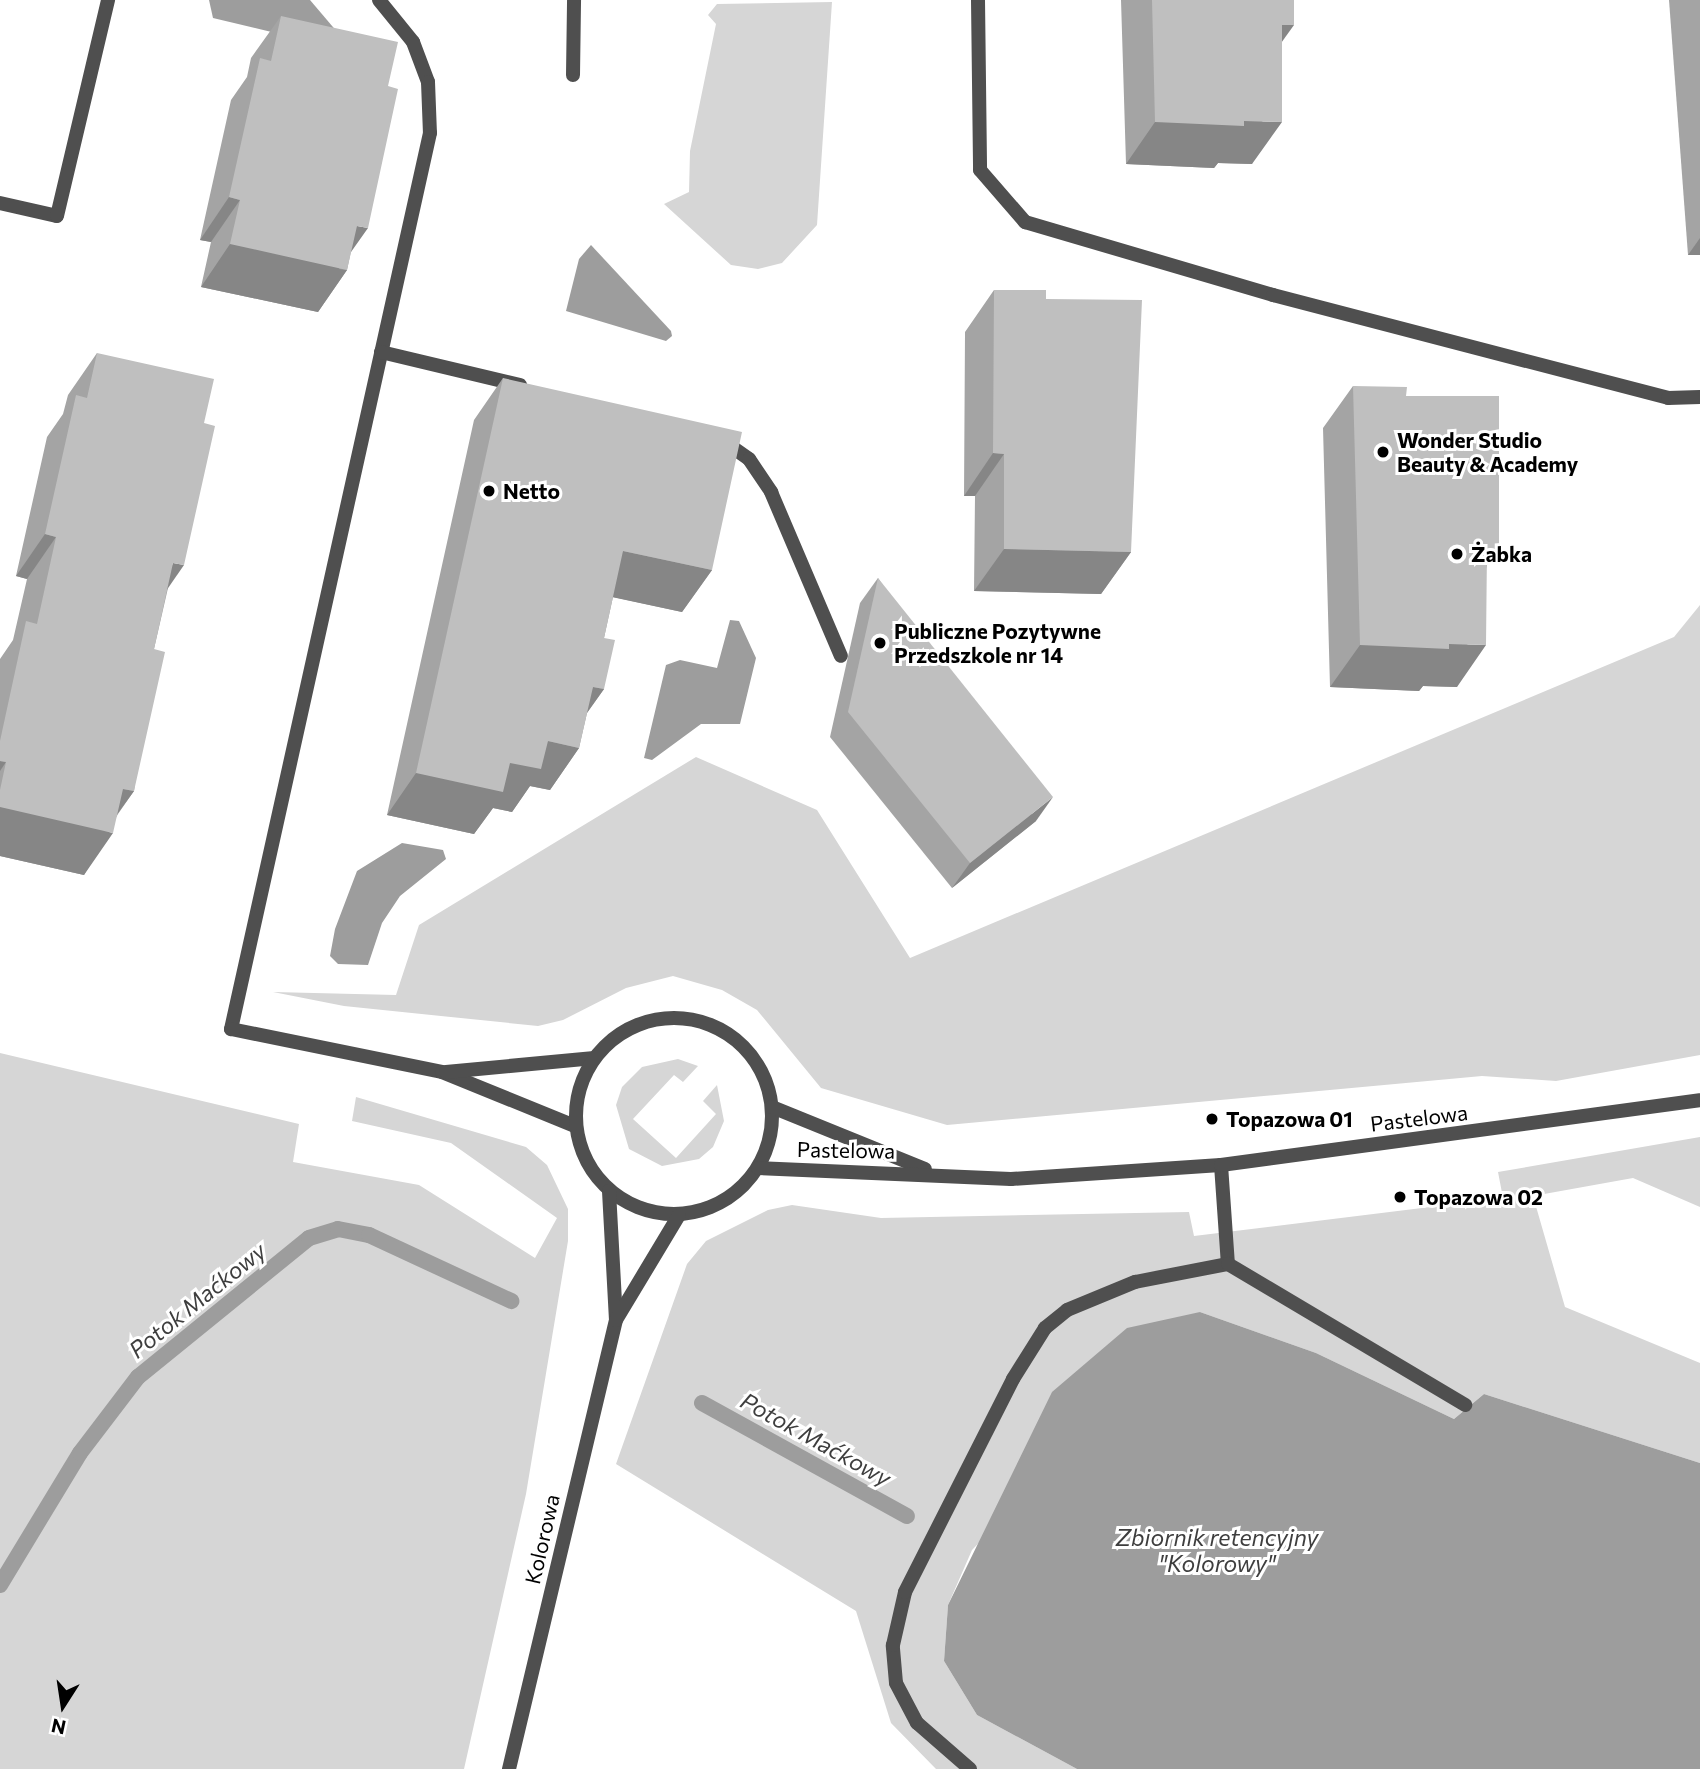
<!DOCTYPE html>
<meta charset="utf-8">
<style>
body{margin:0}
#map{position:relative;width:1700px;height:1769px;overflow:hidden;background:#fff;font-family:Commissioner,sans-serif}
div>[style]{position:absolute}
.green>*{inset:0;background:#d6d6d6}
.water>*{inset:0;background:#9d9d9d}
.stream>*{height:16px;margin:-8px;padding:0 8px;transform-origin:8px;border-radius:8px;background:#9d9d9d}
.service>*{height:14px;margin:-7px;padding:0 7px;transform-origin:7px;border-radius:7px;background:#4f4f4f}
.tertiary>*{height:14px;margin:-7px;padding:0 7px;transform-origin:7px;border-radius:7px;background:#4f4f4f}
.tertiary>.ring{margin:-7px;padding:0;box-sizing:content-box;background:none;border:14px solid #4f4f4f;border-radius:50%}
.wall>*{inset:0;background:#a4a4a4}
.shaded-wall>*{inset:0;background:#868686}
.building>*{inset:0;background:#bfbfbf}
.dots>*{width:19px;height:19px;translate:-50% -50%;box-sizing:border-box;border:4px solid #fff;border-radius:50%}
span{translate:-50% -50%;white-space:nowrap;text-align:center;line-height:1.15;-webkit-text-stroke:6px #fff;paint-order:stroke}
.poi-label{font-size:21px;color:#000;font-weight:700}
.left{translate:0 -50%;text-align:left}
.street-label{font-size:21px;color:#000}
.water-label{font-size:23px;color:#3e3e3e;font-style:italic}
.north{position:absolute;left:28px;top:1671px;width:70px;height:70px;-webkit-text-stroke:5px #fff;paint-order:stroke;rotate:192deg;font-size:19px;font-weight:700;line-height:28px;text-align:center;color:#000}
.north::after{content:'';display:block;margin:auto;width:24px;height:32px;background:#000;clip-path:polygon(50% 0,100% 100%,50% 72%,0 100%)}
</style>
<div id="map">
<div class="green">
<i style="clip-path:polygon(832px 2px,817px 225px,782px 263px,758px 269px,731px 265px,664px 204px,689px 192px,690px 151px,716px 24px,708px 15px,717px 4px)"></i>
<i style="clip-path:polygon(1700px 605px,1700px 1055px,1556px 1081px,1482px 1076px,947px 1125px,821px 1088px,757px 1010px,722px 990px,673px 976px,626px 988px,563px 1020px,538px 1026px,344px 1006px,273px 992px,396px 995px,419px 925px,696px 757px,817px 810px,910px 958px,1674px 637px)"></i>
<i style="clip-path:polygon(0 1053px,299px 1124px,293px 1162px,419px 1185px,535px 1258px,557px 1218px,451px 1143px,352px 1121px,356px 1097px,526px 1147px,547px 1165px,568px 1209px,568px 1241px,526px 1494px,464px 1769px,0 1769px)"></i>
<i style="clip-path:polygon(678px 1059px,698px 1066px,683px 1082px,674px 1075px,633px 1119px,676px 1158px,716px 1114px,703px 1101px,717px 1085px,724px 1121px,713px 1147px,699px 1159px,662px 1166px,629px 1149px,616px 1105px,622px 1087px,642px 1067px)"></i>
<i style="clip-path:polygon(1700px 1137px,1700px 1207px,1633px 1178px,1533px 1196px,1565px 1307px,1700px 1363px,1700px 1463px,1484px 1394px,1454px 1419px,1316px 1353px,1200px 1312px,972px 1550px,948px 1605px,944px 1661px,977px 1715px,1077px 1769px,936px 1769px,891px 1723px,856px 1611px,616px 1464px,687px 1264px,706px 1241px,768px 1210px,792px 1205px,881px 1218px,1189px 1212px,1194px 1236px,1503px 1198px,1498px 1172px)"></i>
</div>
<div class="water">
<i style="clip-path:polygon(209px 0,310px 0,344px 40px,342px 49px,213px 18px)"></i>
<i style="clip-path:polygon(591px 245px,671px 331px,672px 336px,666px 341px,566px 311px,579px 259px)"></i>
<i style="clip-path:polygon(730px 620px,739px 621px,756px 658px,740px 724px,701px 724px,652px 760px,644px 758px,666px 665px,680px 660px,717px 668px)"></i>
<i style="clip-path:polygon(402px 843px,443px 850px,446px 859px,400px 896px,382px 923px,368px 965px,338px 964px,330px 956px,335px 929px,357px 871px)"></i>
<i style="clip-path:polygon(1200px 1312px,1316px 1353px,1454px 1419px,1484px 1394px,1700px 1463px,1700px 1769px,1077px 1769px,977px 1715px,944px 1661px,948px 1605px,1052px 1392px,1127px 1328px)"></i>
</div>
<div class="stream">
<i style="left:702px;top:1403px;width:234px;rotate:28.9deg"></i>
<i style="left:0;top:1585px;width:154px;rotate:-58.8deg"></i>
<i style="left:80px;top:1453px;width:96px;rotate:-52.7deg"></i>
<i style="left:138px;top:1377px;width:220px;rotate:-39.1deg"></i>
<i style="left:309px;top:1238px;width:30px;rotate:-17deg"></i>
<i style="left:338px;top:1229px;width:32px;rotate:11deg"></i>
<i style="left:369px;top:1235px;width:157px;rotate:24.9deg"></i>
</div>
<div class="service">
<i style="left:379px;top:0;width:54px;rotate:51deg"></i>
<i style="left:413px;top:42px;width:43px;rotate:69.4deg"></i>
<i style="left:428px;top:82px;width:51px;rotate:87.8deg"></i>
<i style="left:430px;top:133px;width:918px;rotate:102.52deg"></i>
<i style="left:231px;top:1029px;width:215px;rotate:11.5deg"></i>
<i style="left:442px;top:1072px;width:144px;rotate:22.1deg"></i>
<i style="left:978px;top:0;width:170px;rotate:89.3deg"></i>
<i style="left:980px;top:170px;width:69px;rotate:49.1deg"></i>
<i style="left:1025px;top:222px;width:259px;rotate:16.4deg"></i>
<i style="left:1273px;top:295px;width:408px;rotate:14.6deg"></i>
<i style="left:1668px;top:398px;width:32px;rotate:-2deg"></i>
<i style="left:573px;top:75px;width:75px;rotate:-89.2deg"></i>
<i style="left:0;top:203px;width:58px;rotate:12.8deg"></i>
<i style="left:57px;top:216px;width:222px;rotate:-76.7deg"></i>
<i style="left:381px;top:352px;width:143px;rotate:13.4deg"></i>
<i style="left:722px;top:440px;width:33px;rotate:35deg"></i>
<i style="left:749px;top:459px;width:40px;rotate:56deg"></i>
<i style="left:771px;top:492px;width:178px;rotate:66.9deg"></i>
<i style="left:446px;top:1072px;width:149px;rotate:-5.4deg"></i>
<i style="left:1221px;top:1165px;width:99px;rotate:86deg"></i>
<i style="left:970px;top:1769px;width:70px;rotate:-139deg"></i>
<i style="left:917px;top:1723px;width:45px;rotate:-117.7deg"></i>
<i style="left:896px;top:1683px;width:38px;rotate:-95deg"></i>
<i style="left:893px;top:1645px;width:54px;rotate:-77.2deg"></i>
<i style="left:905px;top:1592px;width:239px;rotate:-63.1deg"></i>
<i style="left:1013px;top:1379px;width:60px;rotate:-57.9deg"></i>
<i style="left:1045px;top:1328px;width:28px;rotate:-39deg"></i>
<i style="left:1067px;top:1310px;width:74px;rotate:-22.4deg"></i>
<i style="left:1135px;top:1282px;width:95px;rotate:-11deg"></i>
<i style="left:1228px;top:1264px;width:276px;rotate:30.7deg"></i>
</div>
<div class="tertiary">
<i class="ring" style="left:576px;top:1018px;width:182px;height:182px"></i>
<i style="left:772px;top:1107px;width:165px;rotate:22.1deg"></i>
<i style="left:758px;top:1168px;width:253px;rotate:2.5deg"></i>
<i style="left:1011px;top:1179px;width:210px;rotate:-3.8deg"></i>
<i style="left:1221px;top:1165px;width:483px;rotate:-7.7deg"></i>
<i style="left:609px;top:1191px;width:128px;rotate:86.9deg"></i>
<i style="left:509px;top:1769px;width:462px;rotate:-76.6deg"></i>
<i style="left:616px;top:1320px;width:122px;rotate:-59deg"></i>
</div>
<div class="wall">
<i style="clip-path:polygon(1121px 0,1294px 0,1282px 41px,1252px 164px,1218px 163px,1214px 168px,1126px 164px)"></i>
<i style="clip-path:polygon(1669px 0,1700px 0,1700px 255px,1688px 255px)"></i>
<i style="clip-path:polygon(281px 16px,351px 251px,347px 270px,318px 312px,201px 287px,211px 242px,200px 240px,231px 100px,247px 77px,251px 58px)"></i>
<i style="clip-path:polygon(994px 290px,1046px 299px,1131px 552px,1101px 594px,974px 591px,975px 496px,964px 496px,965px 332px)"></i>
<i style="clip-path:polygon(97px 353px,168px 588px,154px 649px,134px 791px,118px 814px,84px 875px,0 856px,0 659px,13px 640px,27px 579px,16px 576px,47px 437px,63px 414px,68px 395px)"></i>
<i style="clip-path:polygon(503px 378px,712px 570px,682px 612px,613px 597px,604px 638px,604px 689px,587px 713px,579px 748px,550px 790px,530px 786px,512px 812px,493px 808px,474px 834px,387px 815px,474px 420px)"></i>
<i style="clip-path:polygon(1353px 386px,1406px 396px,1487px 565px,1457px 687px,1423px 686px,1419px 691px,1330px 687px,1323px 428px)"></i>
<i style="clip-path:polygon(878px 578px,1036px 821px,952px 888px,830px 737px,860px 603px)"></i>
</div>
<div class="shaded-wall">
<i style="clip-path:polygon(1282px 25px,1294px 25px,1264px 67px)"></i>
<i style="clip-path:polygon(1244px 121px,1282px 122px,1252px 164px,1218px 163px,1214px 168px,1126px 164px,1155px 122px)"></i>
<i style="clip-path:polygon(229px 197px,240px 200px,211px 242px,200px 240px)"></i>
<i style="clip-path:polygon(357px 226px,368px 228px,339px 269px,347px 270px,318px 312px,201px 287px,230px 244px)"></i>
<i style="clip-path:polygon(1700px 238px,1700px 255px,1688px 255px)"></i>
<i style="clip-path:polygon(993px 453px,1004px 454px,975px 496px,964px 496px)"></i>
<i style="clip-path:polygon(45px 534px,56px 537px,27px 579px,16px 576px)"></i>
<i style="clip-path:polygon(1499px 548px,1469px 590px,1487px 549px)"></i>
<i style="clip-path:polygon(1004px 549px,1131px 552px,1101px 594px,974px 591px)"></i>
<i style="clip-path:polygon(623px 551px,712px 570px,682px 612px,593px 593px)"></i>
<i style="clip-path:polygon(173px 563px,184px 565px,155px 607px)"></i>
<i style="clip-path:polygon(1449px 644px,1486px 645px,1457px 687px,1423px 686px,1419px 691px,1330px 687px,1360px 645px)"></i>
<i style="clip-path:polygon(593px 687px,604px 689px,574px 731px)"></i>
<i style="clip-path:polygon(548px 741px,579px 748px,550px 790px,530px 786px,512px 812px,493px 808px,474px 834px,387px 815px,416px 773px,510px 763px)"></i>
<i style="clip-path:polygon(0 761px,6px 762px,0 771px)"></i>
<i style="clip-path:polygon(123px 789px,134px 791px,105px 831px,113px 833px,84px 875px,0 856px,0 807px)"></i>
<i style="clip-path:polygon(1053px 797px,1036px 821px,952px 888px,970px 863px)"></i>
</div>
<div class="building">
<i style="clip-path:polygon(1152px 0,1294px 0,1294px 25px,1282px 25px,1282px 122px,1244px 121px,1244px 126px,1155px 122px)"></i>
<i style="clip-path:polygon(281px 16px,398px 42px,388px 86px,398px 89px,368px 228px,357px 226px,347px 270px,230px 244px,240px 200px,229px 197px,260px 58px,271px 61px)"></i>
<i style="clip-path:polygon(994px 290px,1046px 290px,1046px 299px,1142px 300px,1131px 552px,1004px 549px,1004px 454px,993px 453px)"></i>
<i style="clip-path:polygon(97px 353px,214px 379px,204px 423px,215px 426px,184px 565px,173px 563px,154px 649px,165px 652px,134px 791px,123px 789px,113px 833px,0 807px,0 790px,6px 762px,0 761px,0 741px,26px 621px,37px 624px,56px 537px,45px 534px,76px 395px,87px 398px)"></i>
<i style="clip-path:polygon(503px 378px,742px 432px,712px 570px,623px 551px,604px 638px,615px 640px,604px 689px,593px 687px,579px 748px,548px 741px,541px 769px,510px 763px,503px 792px,416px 773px)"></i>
<i style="clip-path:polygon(1353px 386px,1407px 387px,1406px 396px,1499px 396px,1499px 548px,1487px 549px,1486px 645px,1449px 644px,1449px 649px,1360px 645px)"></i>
<i style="clip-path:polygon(878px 578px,1053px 797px,970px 863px,848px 712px)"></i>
</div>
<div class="dots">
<i style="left:1383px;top:452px;background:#000"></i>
<i style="left:489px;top:491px;background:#000"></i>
<i style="left:1457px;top:554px;background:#000"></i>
<i style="left:880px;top:643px;background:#000"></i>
<i style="left:1212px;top:1119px;background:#000"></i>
<i style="left:1400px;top:1197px;background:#000"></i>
</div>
<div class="poi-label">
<span class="left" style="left:1397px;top:452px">Wonder Studio<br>Beauty &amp; Academy</span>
<span class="left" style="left:503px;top:491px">Netto</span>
<span class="left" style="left:1471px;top:554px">Żabka</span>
<span class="left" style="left:894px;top:643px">Publiczne Pozytywne<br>Przedszkole nr 14</span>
<span class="left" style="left:1226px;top:1119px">Topazowa 01</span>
<span class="left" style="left:1414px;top:1197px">Topazowa 02</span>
</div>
<div class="street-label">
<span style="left:1419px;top:1118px;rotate:-7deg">Pastelowa</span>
<span style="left:846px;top:1150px;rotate:1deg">Pastelowa</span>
<span style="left:542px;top:1539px;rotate:-77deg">Kolorowa</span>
</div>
<div class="water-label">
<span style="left:197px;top:1300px;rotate:-39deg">Potok Maćkowy</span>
<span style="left:816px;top:1439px;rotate:29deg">Potok Maćkowy</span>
<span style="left:1217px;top:1550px">Zbiornik retencyjny<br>"Kolorowy"</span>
</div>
<div class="north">N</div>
</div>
